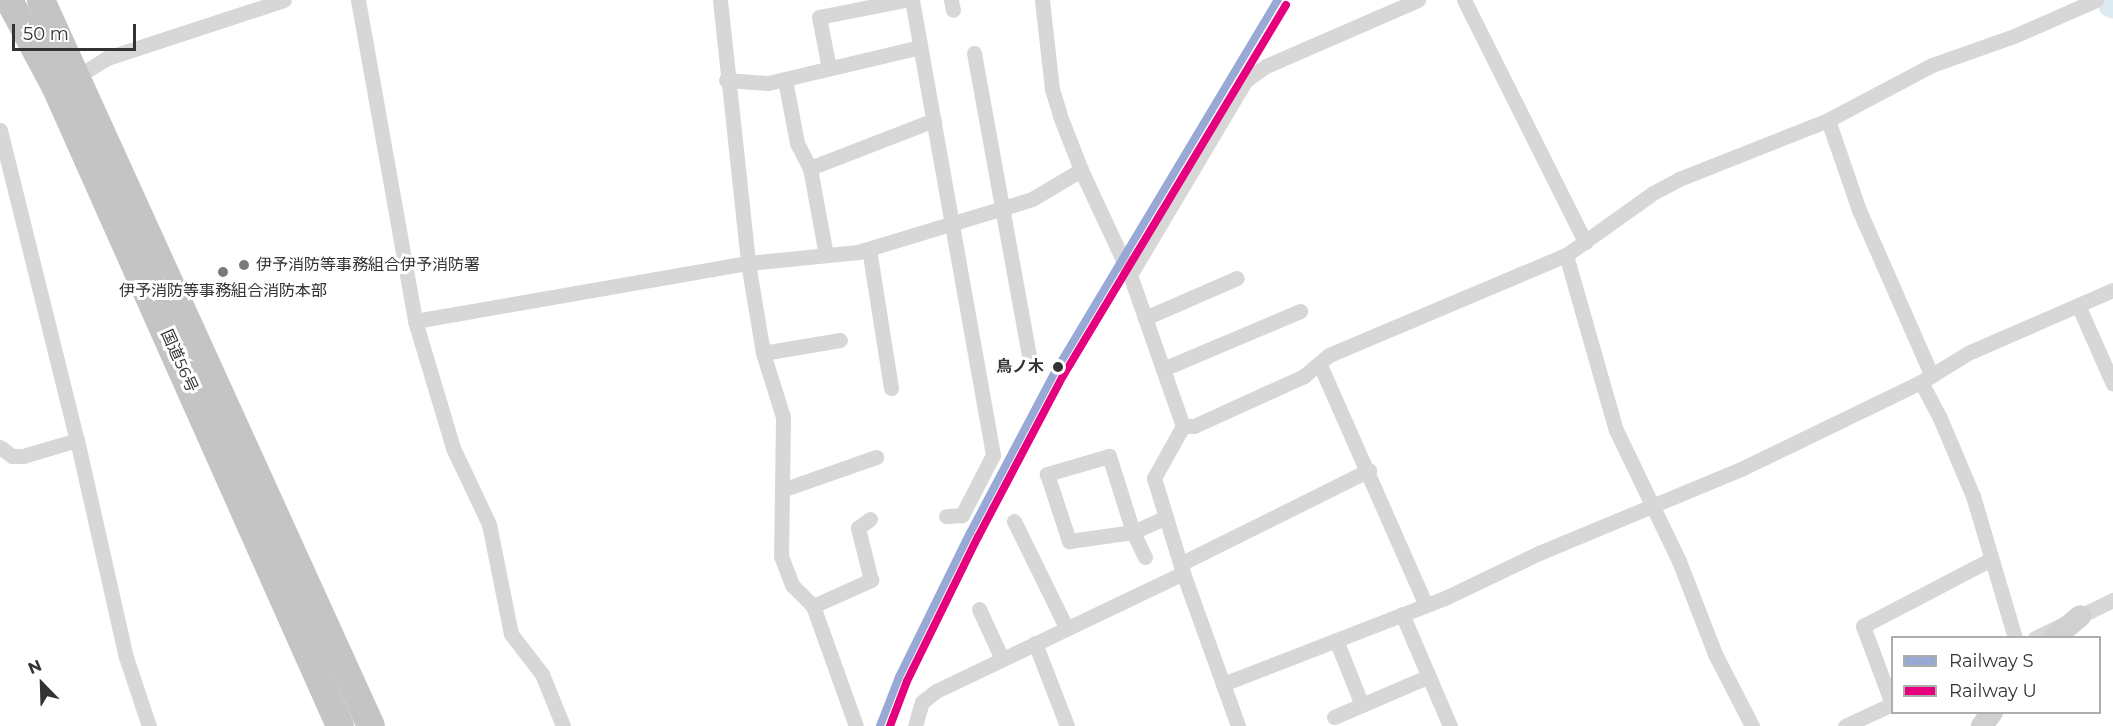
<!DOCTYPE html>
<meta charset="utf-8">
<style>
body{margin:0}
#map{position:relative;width:2113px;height:726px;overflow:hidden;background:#fff;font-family:Montserrat,"Noto Sans JP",sans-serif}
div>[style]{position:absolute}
.river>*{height:30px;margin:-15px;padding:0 15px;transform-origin:15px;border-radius:15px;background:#ddebf3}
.street>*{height:15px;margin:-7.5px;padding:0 7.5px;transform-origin:7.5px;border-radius:7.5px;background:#d7d7d7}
.secondary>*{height:22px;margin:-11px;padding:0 11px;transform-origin:11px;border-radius:11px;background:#d0d0d0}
.highway>*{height:28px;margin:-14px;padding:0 14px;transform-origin:14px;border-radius:14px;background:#c4c4c4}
.rail-1>*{height:8px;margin:-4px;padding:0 4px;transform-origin:4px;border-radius:4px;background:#98a9d6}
.rail-2>*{height:8px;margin:-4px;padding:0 4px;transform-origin:4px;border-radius:4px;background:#e5007d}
.dots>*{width:16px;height:16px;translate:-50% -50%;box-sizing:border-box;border:3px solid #fff;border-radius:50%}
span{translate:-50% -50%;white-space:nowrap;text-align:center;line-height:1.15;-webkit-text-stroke:6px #fff;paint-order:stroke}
.poi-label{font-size:16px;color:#333}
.left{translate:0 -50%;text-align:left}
.street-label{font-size:16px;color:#333}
.stop-label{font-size:16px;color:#333;font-weight:700}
.right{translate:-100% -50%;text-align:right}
.legend{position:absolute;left:1891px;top:636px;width:210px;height:78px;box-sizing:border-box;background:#fff;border:2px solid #adadad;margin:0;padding:8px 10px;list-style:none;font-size:18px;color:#333}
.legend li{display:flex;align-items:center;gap:12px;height:30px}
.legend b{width:30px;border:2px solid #adadad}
.north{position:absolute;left:12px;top:654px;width:60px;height:60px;-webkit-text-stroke:4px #fff;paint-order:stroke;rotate:337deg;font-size:16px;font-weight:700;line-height:24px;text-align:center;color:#333}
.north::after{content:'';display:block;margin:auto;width:21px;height:27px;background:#333;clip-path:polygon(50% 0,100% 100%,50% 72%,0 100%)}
.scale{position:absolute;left:12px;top:24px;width:124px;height:27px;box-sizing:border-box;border:3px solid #333;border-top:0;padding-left:8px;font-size:18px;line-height:21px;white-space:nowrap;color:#333;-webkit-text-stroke:4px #fff;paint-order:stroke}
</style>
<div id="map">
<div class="river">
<i style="left:2111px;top:0;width:4px;rotate:63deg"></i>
</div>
<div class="street">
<i style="left:358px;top:0;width:326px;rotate:79.9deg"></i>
<i style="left:415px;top:321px;width:133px;rotate:73.3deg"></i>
<i style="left:453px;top:448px;width:84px;rotate:64.7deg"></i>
<i style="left:489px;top:524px;width:112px;rotate:78.7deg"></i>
<i style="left:511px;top:634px;width:51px;rotate:52.2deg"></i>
<i style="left:542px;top:674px;width:56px;rotate:68deg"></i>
<i style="left:720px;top:0;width:264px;rotate:83.9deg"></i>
<i style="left:748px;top:263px;width:91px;rotate:80.5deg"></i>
<i style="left:763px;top:353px;width:67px;rotate:72.6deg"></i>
<i style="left:783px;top:417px;width:139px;rotate:90.8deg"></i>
<i style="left:781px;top:556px;width:31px;rotate:69deg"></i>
<i style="left:792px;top:585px;width:30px;rotate:45deg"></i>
<i style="left:813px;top:606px;width:127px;rotate:70.3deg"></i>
<i style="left:912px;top:0;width:462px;rotate:79.9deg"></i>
<i style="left:993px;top:455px;width:68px;rotate:117.3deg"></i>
<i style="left:962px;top:515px;width:16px;rotate:176deg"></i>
<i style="left:951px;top:0;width:10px;rotate:79deg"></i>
<i style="left:1042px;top:0;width:90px;rotate:83.6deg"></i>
<i style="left:1052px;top:89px;width:28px;rotate:73deg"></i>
<i style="left:1060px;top:116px;width:58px;rotate:68.7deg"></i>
<i style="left:1081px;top:170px;width:116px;rotate:65deg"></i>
<i style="left:1130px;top:275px;width:160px;rotate:70.7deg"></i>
<i style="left:1183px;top:426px;width:60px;rotate:119.1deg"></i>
<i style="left:1154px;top:478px;width:99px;rotate:73deg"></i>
<i style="left:1183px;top:573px;width:163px;rotate:70.2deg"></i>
<i style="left:1464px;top:0;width:271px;rotate:63.4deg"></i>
<i style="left:974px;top:53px;width:312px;rotate:79.7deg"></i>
<i style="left:829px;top:68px;width:52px;rotate:-101.1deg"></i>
<i style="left:819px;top:17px;width:88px;rotate:-11.2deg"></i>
<i style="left:72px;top:80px;width:41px;rotate:-32.2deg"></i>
<i style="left:107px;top:58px;width:186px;rotate:-18.1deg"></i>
<i style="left:726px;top:80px;width:42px;rotate:4.1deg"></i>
<i style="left:768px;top:83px;width:156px;rotate:-13.3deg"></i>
<i style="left:785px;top:80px;width:64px;rotate:79.2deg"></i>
<i style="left:797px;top:143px;width:28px;rotate:63deg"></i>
<i style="left:810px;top:168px;width:88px;rotate:79.6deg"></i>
<i style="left:1828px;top:120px;width:95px;rotate:71deg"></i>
<i style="left:1859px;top:210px;width:181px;rotate:66.3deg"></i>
<i style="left:0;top:130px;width:319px;rotate:76.1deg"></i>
<i style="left:77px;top:440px;width:222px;rotate:77.3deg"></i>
<i style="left:126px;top:657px;width:73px;rotate:71.6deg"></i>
<i style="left:810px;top:168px;width:133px;rotate:-21.2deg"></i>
<i style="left:869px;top:249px;width:141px;rotate:81deg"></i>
<i style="left:1566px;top:255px;width:182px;rotate:74.1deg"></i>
<i style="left:1616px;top:430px;width:145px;rotate:64.3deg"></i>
<i style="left:1679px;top:561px;width:100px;rotate:68.8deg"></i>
<i style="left:1715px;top:654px;width:81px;rotate:62.8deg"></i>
<i style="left:1130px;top:275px;width:226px;rotate:-59.3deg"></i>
<i style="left:1245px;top:81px;width:26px;rotate:-36deg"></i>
<i style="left:1266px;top:66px;width:166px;rotate:-23.5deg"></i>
<i style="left:2078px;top:305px;width:86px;rotate:66.1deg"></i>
<i style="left:1145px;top:318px;width:100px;rotate:-23.5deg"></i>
<i style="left:415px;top:321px;width:338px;rotate:-9.9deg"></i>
<i style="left:748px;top:263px;width:111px;rotate:-5.7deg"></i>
<i style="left:858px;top:252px;width:182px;rotate:-16.9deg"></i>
<i style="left:1032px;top:199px;width:57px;rotate:-30.6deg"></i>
<i style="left:763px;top:353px;width:78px;rotate:-9.6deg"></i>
<i style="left:1320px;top:365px;width:262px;rotate:66.2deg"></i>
<i style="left:1163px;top:369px;width:149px;rotate:-22.9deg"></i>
<i style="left:1921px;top:382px;width:41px;rotate:62.2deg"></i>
<i style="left:1940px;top:418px;width:85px;rotate:67.1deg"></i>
<i style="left:1973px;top:496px;width:148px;rotate:73.5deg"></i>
<i style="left:1183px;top:426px;width:11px"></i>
<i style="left:1194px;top:426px;width:121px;rotate:-24.4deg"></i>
<i style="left:1304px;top:376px;width:33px;rotate:-40deg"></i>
<i style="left:1329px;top:355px;width:257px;rotate:-22.9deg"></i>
<i style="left:1566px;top:255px;width:107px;rotate:-35.5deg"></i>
<i style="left:1653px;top:193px;width:30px;rotate:-28deg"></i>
<i style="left:1679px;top:179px;width:160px;rotate:-21.6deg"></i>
<i style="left:1828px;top:120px;width:118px;rotate:-27.9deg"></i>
<i style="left:1932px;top:65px;width:87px;rotate:-19.5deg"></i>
<i style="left:2014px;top:36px;width:90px;rotate:-23.7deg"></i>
<i style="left:0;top:447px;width:15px;rotate:37deg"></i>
<i style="left:12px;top:456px;width:11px"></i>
<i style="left:23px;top:456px;width:56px;rotate:-16.5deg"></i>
<i style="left:782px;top:490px;width:100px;rotate:-19.3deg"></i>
<i style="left:1014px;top:521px;width:120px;rotate:63.9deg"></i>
<i style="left:1145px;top:557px;width:28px;rotate:-116deg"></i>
<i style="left:1133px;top:532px;width:80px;rotate:-107.5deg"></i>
<i style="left:1109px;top:456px;width:65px;rotate:163.8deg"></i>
<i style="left:1047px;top:474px;width:71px;rotate:71.8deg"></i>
<i style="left:1069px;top:541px;width:65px;rotate:-8deg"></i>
<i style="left:1133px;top:532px;width:34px;rotate:-24deg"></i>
<i style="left:1182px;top:563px;width:209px;rotate:-26.4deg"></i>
<i style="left:813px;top:606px;width:64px;rotate:-24.1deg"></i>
<i style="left:871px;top:580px;width:54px;rotate:-104deg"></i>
<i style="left:858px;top:528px;width:15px;rotate:-37deg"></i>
<i style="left:979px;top:609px;width:55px;rotate:65.3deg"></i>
<i style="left:1402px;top:614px;width:122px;rotate:66.8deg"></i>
<i style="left:2035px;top:638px;width:87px;rotate:-26deg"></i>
<i style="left:1336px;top:640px;width:70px;rotate:68.2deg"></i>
<i style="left:1035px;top:643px;width:89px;rotate:68.9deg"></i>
<i style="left:1223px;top:684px;width:238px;rotate:-21.2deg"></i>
<i style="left:1445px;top:598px;width:104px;rotate:-25.6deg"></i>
<i style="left:1539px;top:553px;width:221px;rotate:-22.6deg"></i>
<i style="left:1743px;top:468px;width:198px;rotate:-25.8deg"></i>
<i style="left:1921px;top:382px;width:55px;rotate:-31.7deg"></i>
<i style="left:1968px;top:353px;width:158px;rotate:-23.5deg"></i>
<i style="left:1892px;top:704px;width:83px;rotate:-110.4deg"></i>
<i style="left:1863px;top:626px;width:144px;rotate:-27.6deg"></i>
<i style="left:1334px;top:717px;width:103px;rotate:-23.3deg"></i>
<i style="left:915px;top:726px;width:25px;rotate:-74deg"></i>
<i style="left:922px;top:702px;width:18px;rotate:-38deg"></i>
<i style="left:936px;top:691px;width:274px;rotate:-25.5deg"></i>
<i style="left:1845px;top:726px;width:52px;rotate:-25.1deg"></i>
</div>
<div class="secondary">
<i style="left:2054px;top:638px;width:34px;rotate:-40deg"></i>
<i style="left:1982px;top:726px;width:17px;rotate:-54deg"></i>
</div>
<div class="highway">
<i style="left:9px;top:0;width:100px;rotate:61.9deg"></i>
<i style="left:56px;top:88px;width:698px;rotate:66deg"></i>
<i style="left:41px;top:0;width:797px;rotate:65.56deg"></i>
</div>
<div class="rail-1">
<i style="left:880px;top:726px;width:53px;rotate:-68.8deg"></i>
<i style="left:899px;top:677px;width:161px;rotate:-63.8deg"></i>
<i style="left:970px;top:533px;width:182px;rotate:-62.2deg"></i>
<i style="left:1055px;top:372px;width:434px;rotate:-59.1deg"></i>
</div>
<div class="rail-2">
<i style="left:890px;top:726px;width:48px;rotate:-69.3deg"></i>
<i style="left:907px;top:681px;width:161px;rotate:-63.8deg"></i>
<i style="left:978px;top:537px;width:182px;rotate:-62.2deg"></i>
<i style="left:1063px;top:376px;width:433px;rotate:-59deg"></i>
</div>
<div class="dots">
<i style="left:244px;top:265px;background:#7a7a7a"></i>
<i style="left:223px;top:272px;background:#7a7a7a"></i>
<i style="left:1058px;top:367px;background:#333"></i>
</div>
<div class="poi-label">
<span class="left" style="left:256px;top:265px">伊予消防等事務組合伊予消防署</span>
<span style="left:223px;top:291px">伊予消防等事務組合消防本部</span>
</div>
<div class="street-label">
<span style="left:179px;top:361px;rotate:66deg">国道56号</span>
</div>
<div class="stop-label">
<span class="right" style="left:1044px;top:367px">鳥ノ木</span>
</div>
<ul class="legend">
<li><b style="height:8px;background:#98a9d6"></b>Railway S</li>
<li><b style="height:8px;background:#e5007d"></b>Railway U</li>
</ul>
<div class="north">N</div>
<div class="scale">50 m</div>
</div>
